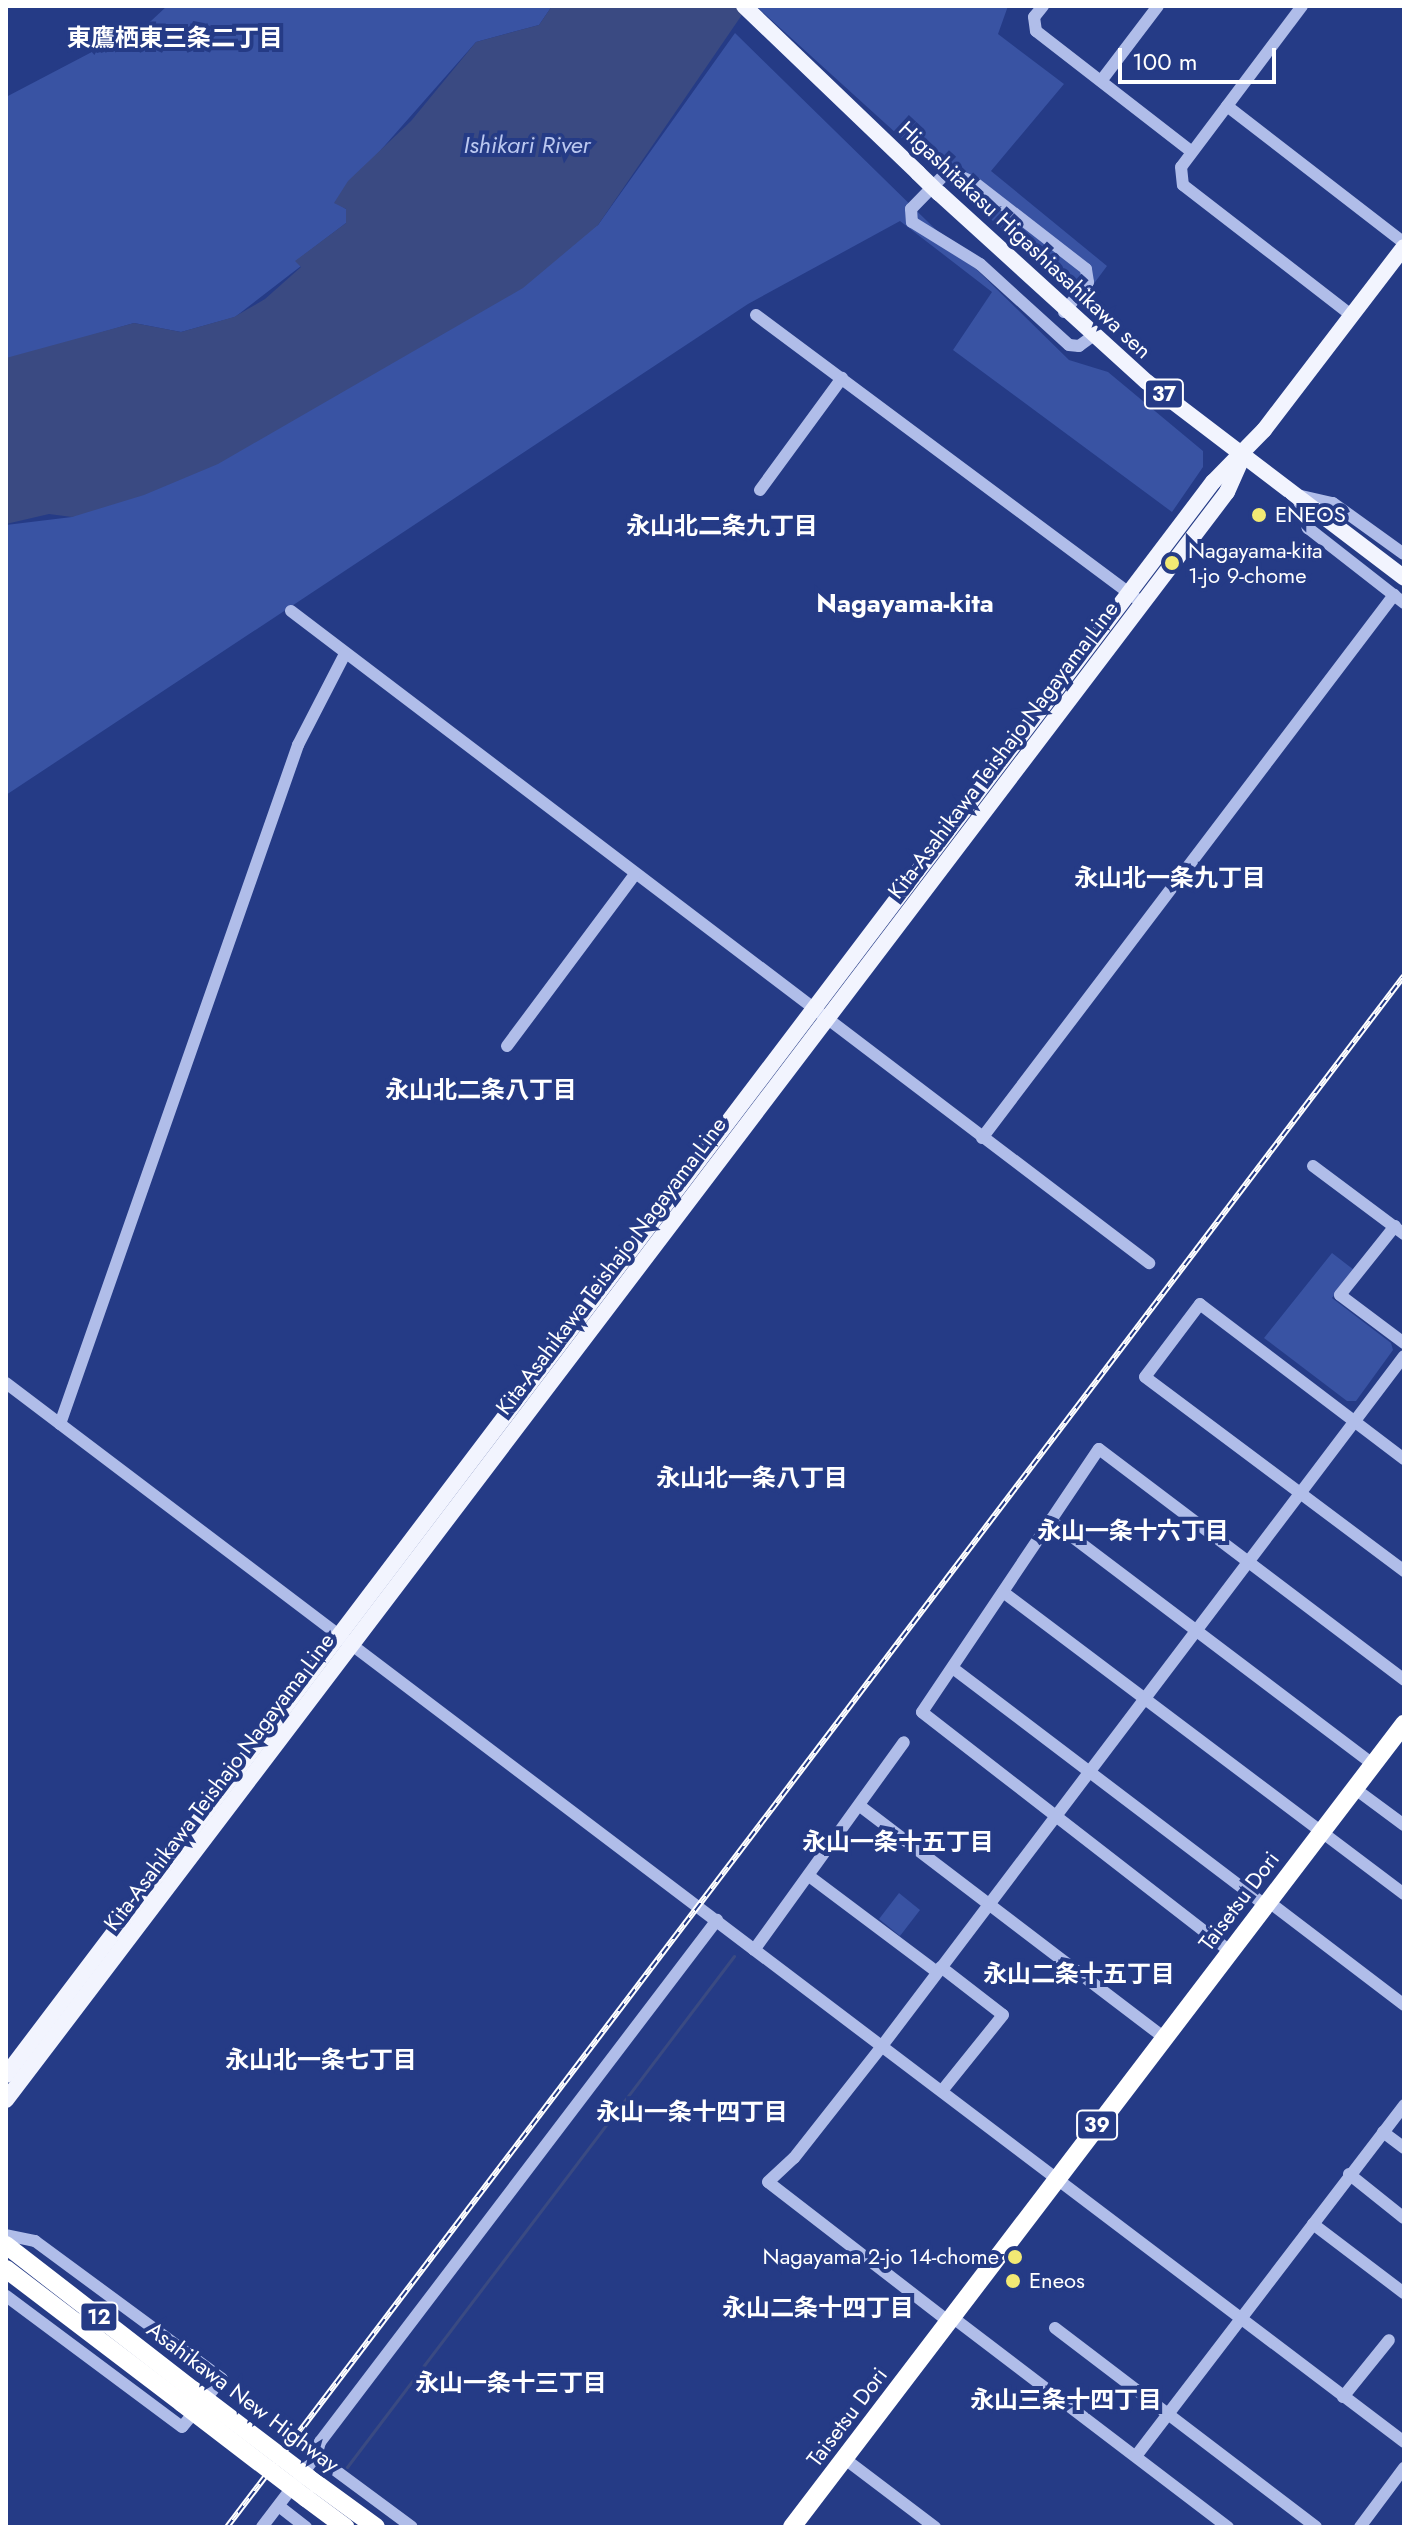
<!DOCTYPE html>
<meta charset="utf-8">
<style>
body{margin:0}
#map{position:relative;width:1410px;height:2533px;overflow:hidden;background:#253b86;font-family:Jost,"Noto Sans JP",sans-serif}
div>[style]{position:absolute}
.green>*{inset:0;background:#3953a3}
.water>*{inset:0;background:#3a4a82}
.stream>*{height:3px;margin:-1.5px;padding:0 1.5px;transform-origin:1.5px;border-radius:1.5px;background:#3a4a82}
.minor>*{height:12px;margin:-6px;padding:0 6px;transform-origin:6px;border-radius:6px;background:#b0bde9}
.major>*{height:16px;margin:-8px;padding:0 8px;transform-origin:8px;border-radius:8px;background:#f2f4fe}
.highway>*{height:18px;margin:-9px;padding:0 9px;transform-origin:9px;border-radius:9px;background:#fff}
.rail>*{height:6px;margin-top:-3px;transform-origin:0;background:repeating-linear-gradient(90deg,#253b86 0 9px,#fff 0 18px);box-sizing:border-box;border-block:2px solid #fff}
.major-bridge>*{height:16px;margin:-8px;padding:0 8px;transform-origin:8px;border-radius:8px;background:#f2f4fe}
.highway-bridge>*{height:18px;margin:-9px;padding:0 9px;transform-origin:9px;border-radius:9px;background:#fff}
.dots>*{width:22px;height:22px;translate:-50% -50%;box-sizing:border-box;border:4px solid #253b86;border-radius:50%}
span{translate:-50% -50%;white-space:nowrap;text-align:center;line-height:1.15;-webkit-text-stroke:8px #253b86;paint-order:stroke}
.shield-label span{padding:2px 6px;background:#253b86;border:2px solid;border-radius:6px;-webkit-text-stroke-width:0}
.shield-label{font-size:20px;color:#fff;font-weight:700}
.street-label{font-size:22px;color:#fff}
.poi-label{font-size:22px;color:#fff}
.left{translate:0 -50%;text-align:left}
.right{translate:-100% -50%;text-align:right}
.neighbourhood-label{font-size:24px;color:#fff;font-weight:700}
.water-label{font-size:24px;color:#bbc8f0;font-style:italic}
.quarter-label{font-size:26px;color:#fff;font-weight:700}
.frame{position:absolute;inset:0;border:8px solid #fff;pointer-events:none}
.scale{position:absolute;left:1118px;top:48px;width:158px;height:36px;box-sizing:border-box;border:4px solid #fff;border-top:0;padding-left:10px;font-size:24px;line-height:28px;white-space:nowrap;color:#fff;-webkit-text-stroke:6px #253b86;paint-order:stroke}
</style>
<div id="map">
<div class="green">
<i style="clip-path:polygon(167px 6px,552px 6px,539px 25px,476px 42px,335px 202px,346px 209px,346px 223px,296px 261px,301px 266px,235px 317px,181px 332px,134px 323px,6px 360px,6px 97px,151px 21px)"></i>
<i style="clip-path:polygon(756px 6px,1008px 6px,998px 34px,1064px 84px,991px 171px,1107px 266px,1081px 301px)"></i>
<i style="clip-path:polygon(735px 33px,1069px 360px,1108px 372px,1203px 451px,1203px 467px,1172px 512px,953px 350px,992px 292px,900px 221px,748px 304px,6px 795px,6px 525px,72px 517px,598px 225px)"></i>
<i style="clip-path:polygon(1332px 1253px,1354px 1270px,1332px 1298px,1391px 1343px,1393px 1350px,1356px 1401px,1347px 1401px,1264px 1338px)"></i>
<i style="clip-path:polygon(899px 1893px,920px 1910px,900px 1936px,879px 1919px)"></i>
</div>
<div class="water">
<i style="clip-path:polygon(552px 6px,748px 6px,598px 225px,523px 288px,218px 464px,144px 495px,72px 517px,49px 514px,6px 524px,6px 358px,134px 323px,181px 332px,234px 317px,265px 299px,301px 267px,295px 261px,346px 223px,346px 209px,334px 203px,348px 181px,411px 121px,476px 42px,539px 25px)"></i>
</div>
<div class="stream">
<i style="left:347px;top:2467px;width:641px;rotate:-52.86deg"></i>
</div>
<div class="minor">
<i style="left:1043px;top:6px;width:14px;rotate:129deg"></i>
<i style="left:1034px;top:17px;width:14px;rotate:82deg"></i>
<i style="left:1036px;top:31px;width:197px;rotate:37.8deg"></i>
<i style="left:1302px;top:6px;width:201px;rotate:126.9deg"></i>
<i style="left:1181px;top:167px;width:18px;rotate:84deg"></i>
<i style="left:1183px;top:185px;width:212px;rotate:37.7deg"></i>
<i style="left:1101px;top:81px;width:94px;rotate:-52.8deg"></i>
<i style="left:1227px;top:106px;width:224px;rotate:37.7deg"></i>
<i style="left:1064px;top:312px;width:38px;rotate:-51deg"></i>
<i style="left:1088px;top:282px;width:13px;rotate:-99deg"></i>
<i style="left:1086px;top:269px;width:140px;rotate:-142.2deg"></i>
<i style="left:975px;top:183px;width:30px;rotate:-156deg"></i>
<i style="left:948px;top:171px;width:53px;rotate:134.2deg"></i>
<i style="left:911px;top:209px;width:13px;rotate:86deg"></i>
<i style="left:912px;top:222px;width:80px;rotate:31.7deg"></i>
<i style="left:980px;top:264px;width:120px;rotate:42.3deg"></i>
<i style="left:1069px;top:345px;width:10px;rotate:6deg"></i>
<i style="left:1079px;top:346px;width:17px;rotate:-36deg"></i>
<i style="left:756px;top:315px;width:473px;rotate:36.7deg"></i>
<i style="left:760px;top:490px;width:139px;rotate:-53.8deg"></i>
<i style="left:1297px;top:495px;width:35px;rotate:72deg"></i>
<i style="left:1308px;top:528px;width:122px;rotate:38deg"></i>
<i style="left:1297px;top:495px;width:37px;rotate:13deg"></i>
<i style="left:1333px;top:503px;width:87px;rotate:35.7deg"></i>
<i style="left:291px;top:611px;width:1078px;rotate:37.23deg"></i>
<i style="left:507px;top:1046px;width:214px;rotate:-53.3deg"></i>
<i style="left:982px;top:1138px;width:682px;rotate:-52.81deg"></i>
<i style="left:1313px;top:1166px;width:114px;rotate:36.8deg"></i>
<i style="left:1395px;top:1226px;width:88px;rotate:128.6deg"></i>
<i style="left:1340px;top:1295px;width:80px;rotate:36.9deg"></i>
<i style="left:6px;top:1383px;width:1754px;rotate:37.14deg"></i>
<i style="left:60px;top:1424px;width:720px;rotate:-70.68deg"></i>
<i style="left:298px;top:745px;width:102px;rotate:-62.7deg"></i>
<i style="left:1404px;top:1459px;width:256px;rotate:-142.8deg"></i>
<i style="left:1200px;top:1304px;width:91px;rotate:127deg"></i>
<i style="left:1145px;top:1377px;width:324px;rotate:36.8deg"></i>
<i style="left:1050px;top:1520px;width:405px;rotate:37.1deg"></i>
<i style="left:1003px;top:1592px;width:502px;rotate:36.98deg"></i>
<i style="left:954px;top:1669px;width:392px;rotate:37.2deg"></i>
<i style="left:1354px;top:1788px;width:62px;rotate:36.5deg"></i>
<i style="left:860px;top:1806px;width:383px;rotate:37.3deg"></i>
<i style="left:809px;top:1876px;width:160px;rotate:36.9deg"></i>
<i style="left:1269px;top:1902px;width:170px;rotate:37.3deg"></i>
<i style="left:754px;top:1950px;width:256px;rotate:-54.2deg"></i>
<i style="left:1231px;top:1952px;width:391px;rotate:-142.2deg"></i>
<i style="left:922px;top:1712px;width:317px;rotate:-56.1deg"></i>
<i style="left:1099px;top:1449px;width:383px;rotate:37.1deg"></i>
<i style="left:941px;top:1967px;width:78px;rotate:37.7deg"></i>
<i style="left:1003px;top:2015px;width:97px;rotate:128.8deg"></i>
<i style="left:1383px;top:2132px;width:26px;rotate:37deg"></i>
<i style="left:1349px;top:2174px;width:70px;rotate:38.7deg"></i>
<i style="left:1313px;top:2224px;width:114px;rotate:37.2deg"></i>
<i style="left:6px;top:2235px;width:30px;rotate:12deg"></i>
<i style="left:35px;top:2241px;width:232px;rotate:36.4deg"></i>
<i style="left:222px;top:2379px;width:62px;rotate:129.8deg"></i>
<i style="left:182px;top:2427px;width:219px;rotate:-143.3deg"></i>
<i style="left:952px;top:2317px;width:347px;rotate:37.3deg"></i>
<i style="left:948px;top:2321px;width:227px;rotate:-142.3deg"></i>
<i style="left:768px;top:2182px;width:35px;rotate:-43deg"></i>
<i style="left:794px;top:2158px;width:142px;rotate:-51.8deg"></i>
<i style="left:882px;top:2046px;width:865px;rotate:-52.89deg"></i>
<i style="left:1055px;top:2328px;width:328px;rotate:37.3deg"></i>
<i style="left:1343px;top:2397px;width:73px;rotate:-51.1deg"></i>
<i style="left:316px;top:2456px;width:15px;rotate:-74deg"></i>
<i style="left:320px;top:2442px;width:656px;rotate:-52.75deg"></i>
<i style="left:1136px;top:2456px;width:442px;rotate:-52.6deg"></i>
<i style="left:845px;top:2459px;width:113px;rotate:37.1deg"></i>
<i style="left:280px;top:2507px;width:33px;rotate:38deg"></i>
<i style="left:262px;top:2527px;width:89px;rotate:-52.7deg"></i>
<i style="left:316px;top:2456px;width:119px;rotate:36.5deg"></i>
<i style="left:1360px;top:2527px;width:74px;rotate:-53.3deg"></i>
</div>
<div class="major">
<i style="left:744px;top:6px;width:241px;rotate:43.8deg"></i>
<i style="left:939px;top:193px;width:281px;rotate:42.3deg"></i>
<i style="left:1147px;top:382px;width:323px;rotate:37.3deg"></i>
<i style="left:6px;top:2075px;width:1999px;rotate:-52.85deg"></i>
<i style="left:1213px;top:482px;width:73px;rotate:-45.6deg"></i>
<i style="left:1264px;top:430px;width:230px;rotate:-52.6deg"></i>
<i style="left:6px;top:2100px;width:2019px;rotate:-52.79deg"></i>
<i style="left:1227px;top:492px;width:32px;rotate:-66deg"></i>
</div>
<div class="highway">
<i style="left:6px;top:2245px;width:237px;rotate:37.8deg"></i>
<i style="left:6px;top:2269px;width:221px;rotate:37.3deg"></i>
<i style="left:317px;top:2484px;width:73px;rotate:36.1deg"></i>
<i style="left:306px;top:2498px;width:49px;rotate:36.6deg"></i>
<i style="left:792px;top:2527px;width:1010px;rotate:-52.69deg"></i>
</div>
<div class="rail">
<i style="left:227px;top:2527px;width:1947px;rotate:-52.81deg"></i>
</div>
<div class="major-bridge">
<i style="left:918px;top:173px;width:29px;rotate:44deg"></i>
</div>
<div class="highway-bridge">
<i style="left:193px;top:2390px;width:156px;rotate:37.2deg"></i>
<i style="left:182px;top:2403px;width:156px;rotate:37.5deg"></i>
</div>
<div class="dots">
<i style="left:1259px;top:515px;background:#f2e974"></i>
<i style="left:1172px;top:563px;background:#f2e974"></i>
<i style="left:1015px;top:2257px;background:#f2e974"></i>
<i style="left:1013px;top:2281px;background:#f2e974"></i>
</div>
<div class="shield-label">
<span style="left:1164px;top:394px">37</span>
<span style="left:1097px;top:2125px">39</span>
<span style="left:99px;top:2317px">12</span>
</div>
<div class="street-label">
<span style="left:1025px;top:240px;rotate:43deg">Higashitakasu Higashiasahikawa sen</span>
<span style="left:1003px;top:750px;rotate:-53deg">Kita-Asahikawa Teishajo Nagayama Line</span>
<span style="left:611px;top:1266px;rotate:-53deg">Kita-Asahikawa Teishajo Nagayama Line</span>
<span style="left:219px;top:1782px;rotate:-53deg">Kita-Asahikawa Teishajo Nagayama Line</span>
<span style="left:1239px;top:1901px;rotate:-53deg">Taisetsu Dori</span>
<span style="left:243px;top:2397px;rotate:37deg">Asahikawa New Highway</span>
<span style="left:847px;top:2417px;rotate:-53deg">Taisetsu Dori</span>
</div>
<div class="poi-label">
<span class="left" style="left:1275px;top:515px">ENEOS</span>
<span class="left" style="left:1188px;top:563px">Nagayama-kita<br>1-jo 9-chome</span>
<span class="right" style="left:999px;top:2257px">Nagayama 2-jo 14-chome</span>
<span class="left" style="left:1029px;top:2281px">Eneos</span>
</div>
<div class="neighbourhood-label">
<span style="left:175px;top:38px">東鷹栖東三条二丁目</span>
<span style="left:722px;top:526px">永山北二条九丁目</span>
<span style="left:1170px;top:878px">永山北一条九丁目</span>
<span style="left:481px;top:1090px">永山北二条八丁目</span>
<span style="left:752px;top:1478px">永山北一条八丁目</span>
<span style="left:1133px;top:1531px">永山一条十六丁目</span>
<span style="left:898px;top:1842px">永山一条十五丁目</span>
<span style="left:1079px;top:1974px">永山二条十五丁目</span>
<span style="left:321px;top:2060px">永山北一条七丁目</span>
<span style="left:692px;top:2112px">永山一条十四丁目</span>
<span style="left:818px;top:2308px">永山二条十四丁目</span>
<span style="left:511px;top:2383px">永山一条十三丁目</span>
<span style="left:1066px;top:2400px">永山三条十四丁目</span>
</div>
<div class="water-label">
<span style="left:527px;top:145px">Ishikari River</span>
</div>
<div class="quarter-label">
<span style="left:905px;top:604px">Nagayama-kita</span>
</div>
<div class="frame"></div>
<div class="scale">100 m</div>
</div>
